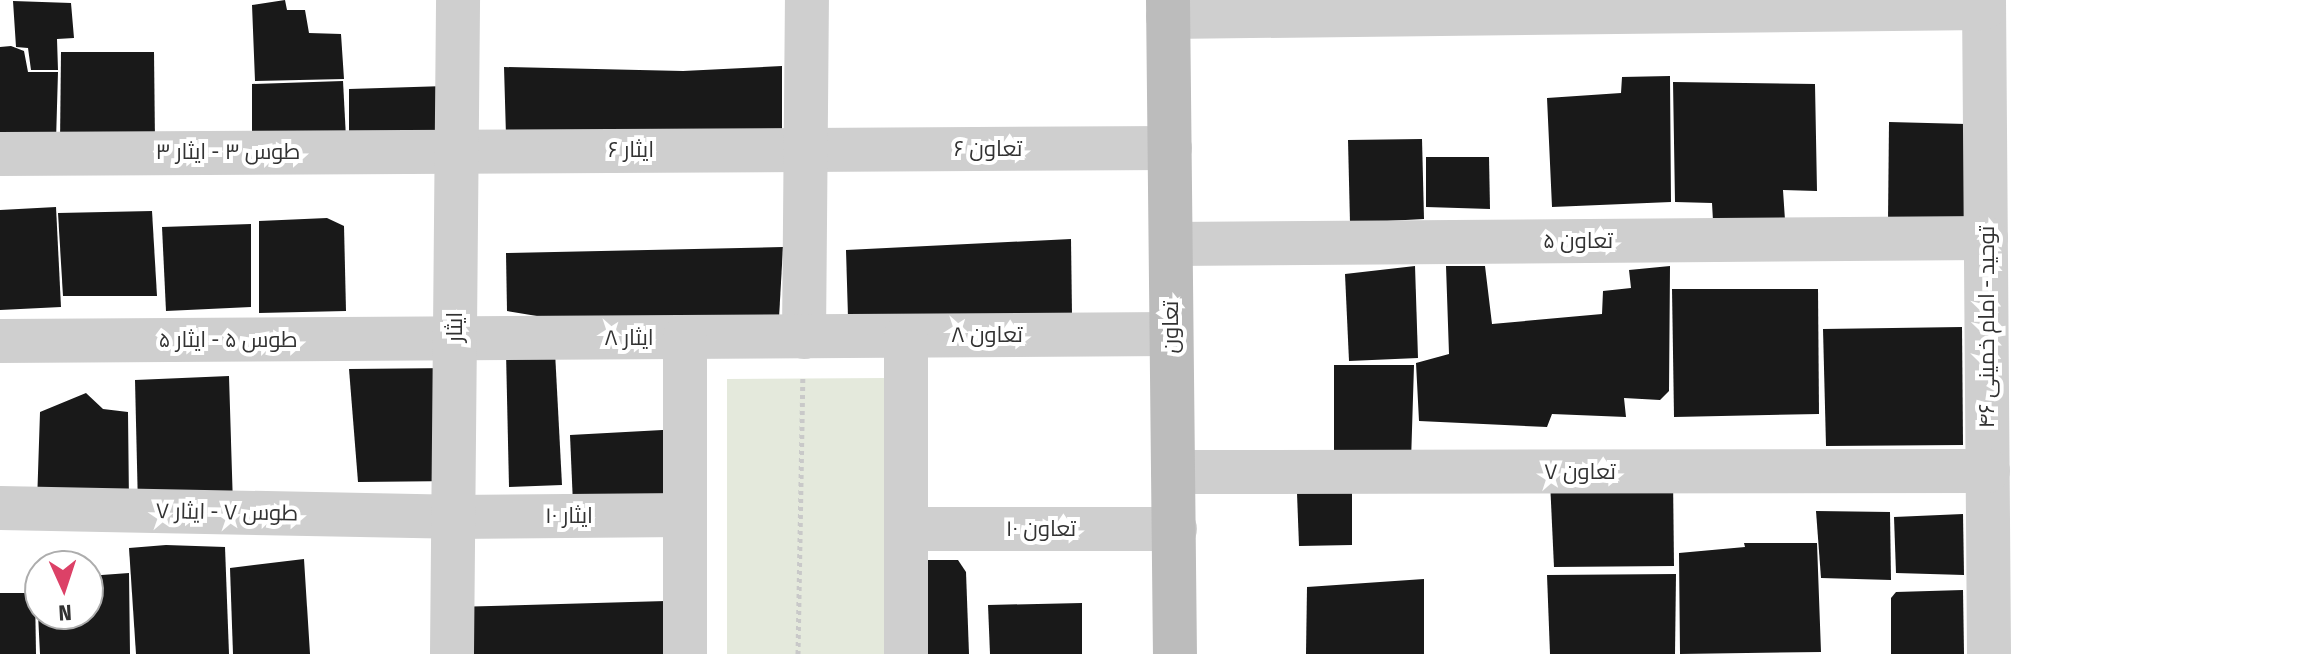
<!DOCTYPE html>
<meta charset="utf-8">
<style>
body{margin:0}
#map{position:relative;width:2304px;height:654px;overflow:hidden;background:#fff;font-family:"Fira Sans Condensed",Cairo,sans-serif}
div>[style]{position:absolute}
.green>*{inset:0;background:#e4e9dc}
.building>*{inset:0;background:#191919}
.path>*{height:5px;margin-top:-2.5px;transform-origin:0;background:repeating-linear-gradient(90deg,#c9c9c9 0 4px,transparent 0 8px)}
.minor>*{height:44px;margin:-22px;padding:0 22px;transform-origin:22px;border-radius:22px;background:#cfcfcf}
.secondary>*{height:44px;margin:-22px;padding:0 22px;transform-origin:22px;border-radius:22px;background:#bcbcbc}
span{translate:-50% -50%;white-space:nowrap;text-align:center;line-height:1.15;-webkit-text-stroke:8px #fff;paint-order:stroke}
.street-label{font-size:22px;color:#323232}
.north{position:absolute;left:24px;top:550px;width:80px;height:80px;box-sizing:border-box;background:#fff;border:2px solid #adadad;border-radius:50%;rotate:177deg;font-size:22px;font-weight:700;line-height:32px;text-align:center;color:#323232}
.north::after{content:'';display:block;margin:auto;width:28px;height:36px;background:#dc4167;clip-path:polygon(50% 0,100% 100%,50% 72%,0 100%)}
</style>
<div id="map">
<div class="green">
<i style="clip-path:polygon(887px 378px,887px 654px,727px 654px,727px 379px)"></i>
</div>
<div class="building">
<i style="clip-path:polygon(285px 0,287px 10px,305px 10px,309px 33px,341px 34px,344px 79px,255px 81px,252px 5px)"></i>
<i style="clip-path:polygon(13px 1px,71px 3px,74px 38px,57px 39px,58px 70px,31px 70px,28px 48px,16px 47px)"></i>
<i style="clip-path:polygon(11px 46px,24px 51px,28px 72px,58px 72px,56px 141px,0 143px,0 47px)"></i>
<i style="clip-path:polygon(61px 52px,154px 52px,155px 143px,60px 144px)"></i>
<i style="clip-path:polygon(782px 66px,782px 133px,506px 136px,504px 67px,683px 71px)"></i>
<i style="clip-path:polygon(1670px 76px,1671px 202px,1552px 207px,1547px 98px,1621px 93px,1622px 77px)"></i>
<i style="clip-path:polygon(343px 81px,346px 138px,252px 142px,252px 84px)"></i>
<i style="clip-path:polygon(1673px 82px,1815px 84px,1817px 191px,1783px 190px,1785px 220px,1713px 221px,1712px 203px,1675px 202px)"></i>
<i style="clip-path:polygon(446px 86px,448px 138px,349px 139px,349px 89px)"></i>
<i style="clip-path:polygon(1889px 122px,1966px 124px,1965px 222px,1888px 221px)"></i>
<i style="clip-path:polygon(1422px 139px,1424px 219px,1350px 223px,1348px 140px)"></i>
<i style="clip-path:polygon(1426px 157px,1489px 157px,1490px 209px,1426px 207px)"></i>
<i style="clip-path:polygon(56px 207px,61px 307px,0 310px,0 210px)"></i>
<i style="clip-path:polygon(152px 211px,157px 296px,63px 296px,58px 213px)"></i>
<i style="clip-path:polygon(327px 218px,344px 226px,346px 311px,259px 313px,259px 221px)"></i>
<i style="clip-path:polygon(251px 224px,251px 307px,166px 311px,162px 227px)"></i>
<i style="clip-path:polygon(1071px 239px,1072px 315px,848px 317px,846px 250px)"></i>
<i style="clip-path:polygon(783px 247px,779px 318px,549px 318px,507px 311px,506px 253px)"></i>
<i style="clip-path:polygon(1415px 266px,1418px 358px,1349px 361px,1345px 274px)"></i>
<i style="clip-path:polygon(1446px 266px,1485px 266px,1492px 324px,1602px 314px,1603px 291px,1631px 288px,1629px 270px,1670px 266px,1669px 391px,1660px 400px,1624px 398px,1626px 417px,1552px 414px,1547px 427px,1419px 421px,1416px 363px,1449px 354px)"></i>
<i style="clip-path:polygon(1672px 289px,1818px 289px,1819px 414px,1674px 417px)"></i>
<i style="clip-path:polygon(1962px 327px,1963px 445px,1826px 446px,1823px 329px)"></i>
<i style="clip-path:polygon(506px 352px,555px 352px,562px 485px,509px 487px)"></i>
<i style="clip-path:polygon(1334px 365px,1414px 365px,1411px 462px,1334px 459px)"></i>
<i style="clip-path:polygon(453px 368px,455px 481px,358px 482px,349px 369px)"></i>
<i style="clip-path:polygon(229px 376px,233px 506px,138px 507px,135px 380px)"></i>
<i style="clip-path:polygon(86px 393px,103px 409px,128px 412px,129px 503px,37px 503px,40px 412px)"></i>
<i style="clip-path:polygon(681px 429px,682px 503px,573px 504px,570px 435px)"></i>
<i style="clip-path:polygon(1673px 478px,1674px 566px,1554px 567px,1550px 481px)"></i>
<i style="clip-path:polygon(1352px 492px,1352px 545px,1299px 546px,1297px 493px)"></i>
<i style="clip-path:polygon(1816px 511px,1890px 512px,1891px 580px,1821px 578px)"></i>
<i style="clip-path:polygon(1963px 514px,1964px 575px,1896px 573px,1894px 517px)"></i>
<i style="clip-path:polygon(1744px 543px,1817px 543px,1821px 652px,1680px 654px,1679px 553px,1745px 547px)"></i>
<i style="clip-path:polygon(166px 545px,225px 547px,229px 654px,136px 654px,129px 548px)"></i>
<i style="clip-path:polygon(304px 559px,310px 654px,233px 654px,230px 568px)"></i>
<i style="clip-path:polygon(928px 560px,958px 560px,966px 572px,969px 654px,920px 654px)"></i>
<i style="clip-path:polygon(129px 573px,130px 654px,40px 654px,38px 614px,88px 614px,88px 576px)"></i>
<i style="clip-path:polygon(1676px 574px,1675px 654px,1550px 654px,1547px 575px)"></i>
<i style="clip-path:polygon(1424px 579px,1424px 654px,1306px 654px,1307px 587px)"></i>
<i style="clip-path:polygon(1963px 590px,1964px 654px,1891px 654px,1891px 598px,1896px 592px)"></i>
<i style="clip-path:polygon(0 593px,35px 593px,36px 654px,0 654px)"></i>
<i style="clip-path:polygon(666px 601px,666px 654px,474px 654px,453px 607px)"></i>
<i style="clip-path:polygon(1082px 603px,1082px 654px,990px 654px,988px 605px)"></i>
</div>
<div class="path">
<i style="left:798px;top:654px;width:276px;rotate:-89deg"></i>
</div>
<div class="minor">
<i style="left:1984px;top:0;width:654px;rotate:89.56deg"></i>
<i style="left:1168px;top:17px;width:816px;rotate:-0.63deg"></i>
<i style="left:0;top:154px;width:1170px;rotate:-0.29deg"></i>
<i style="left:1171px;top:244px;width:815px;rotate:-0.42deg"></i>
<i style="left:804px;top:337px;width:337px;rotate:-89.5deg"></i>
<i style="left:0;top:341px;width:1171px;rotate:-0.34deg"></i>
<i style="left:1173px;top:472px;width:815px;rotate:-0.07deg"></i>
<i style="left:0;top:508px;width:453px;rotate:1.1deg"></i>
<i style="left:453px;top:517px;width:231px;rotate:-0.5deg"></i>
<i style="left:908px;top:529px;width:267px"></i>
<i style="left:452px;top:654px;width:654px;rotate:-89.47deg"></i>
<i style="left:685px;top:654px;width:317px;rotate:-90deg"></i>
<i style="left:906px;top:654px;width:318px;rotate:-90deg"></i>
</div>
<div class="secondary">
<i style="left:1168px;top:0;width:654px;rotate:89.39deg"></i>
</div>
<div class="street-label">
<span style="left:988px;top:149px">تعاون ۶</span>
<span style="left:631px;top:150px">ایثار ۶</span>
<span style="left:228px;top:152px">طوس ۳ - ایثار ۳</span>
<span style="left:1578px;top:241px">تعاون ۵</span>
<span style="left:455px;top:327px;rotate:-90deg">ایثار</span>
<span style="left:1171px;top:327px;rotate:-90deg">تعاون</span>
<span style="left:1987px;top:327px;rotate:-90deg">توحید - امام خمینی ۴۶</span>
<span style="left:987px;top:335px">تعاون ۸</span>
<span style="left:629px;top:338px">ایثار ۸</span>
<span style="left:228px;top:340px">طوس ۵ - ایثار ۵</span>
<span style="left:1580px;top:472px">تعاون ۷</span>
<span style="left:227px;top:512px;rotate:1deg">طوس ۷ - ایثار ۷</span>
<span style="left:569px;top:516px">ایثار ۱۰</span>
<span style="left:1041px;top:529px">تعاون ۱۰</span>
</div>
<div class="north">N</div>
</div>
